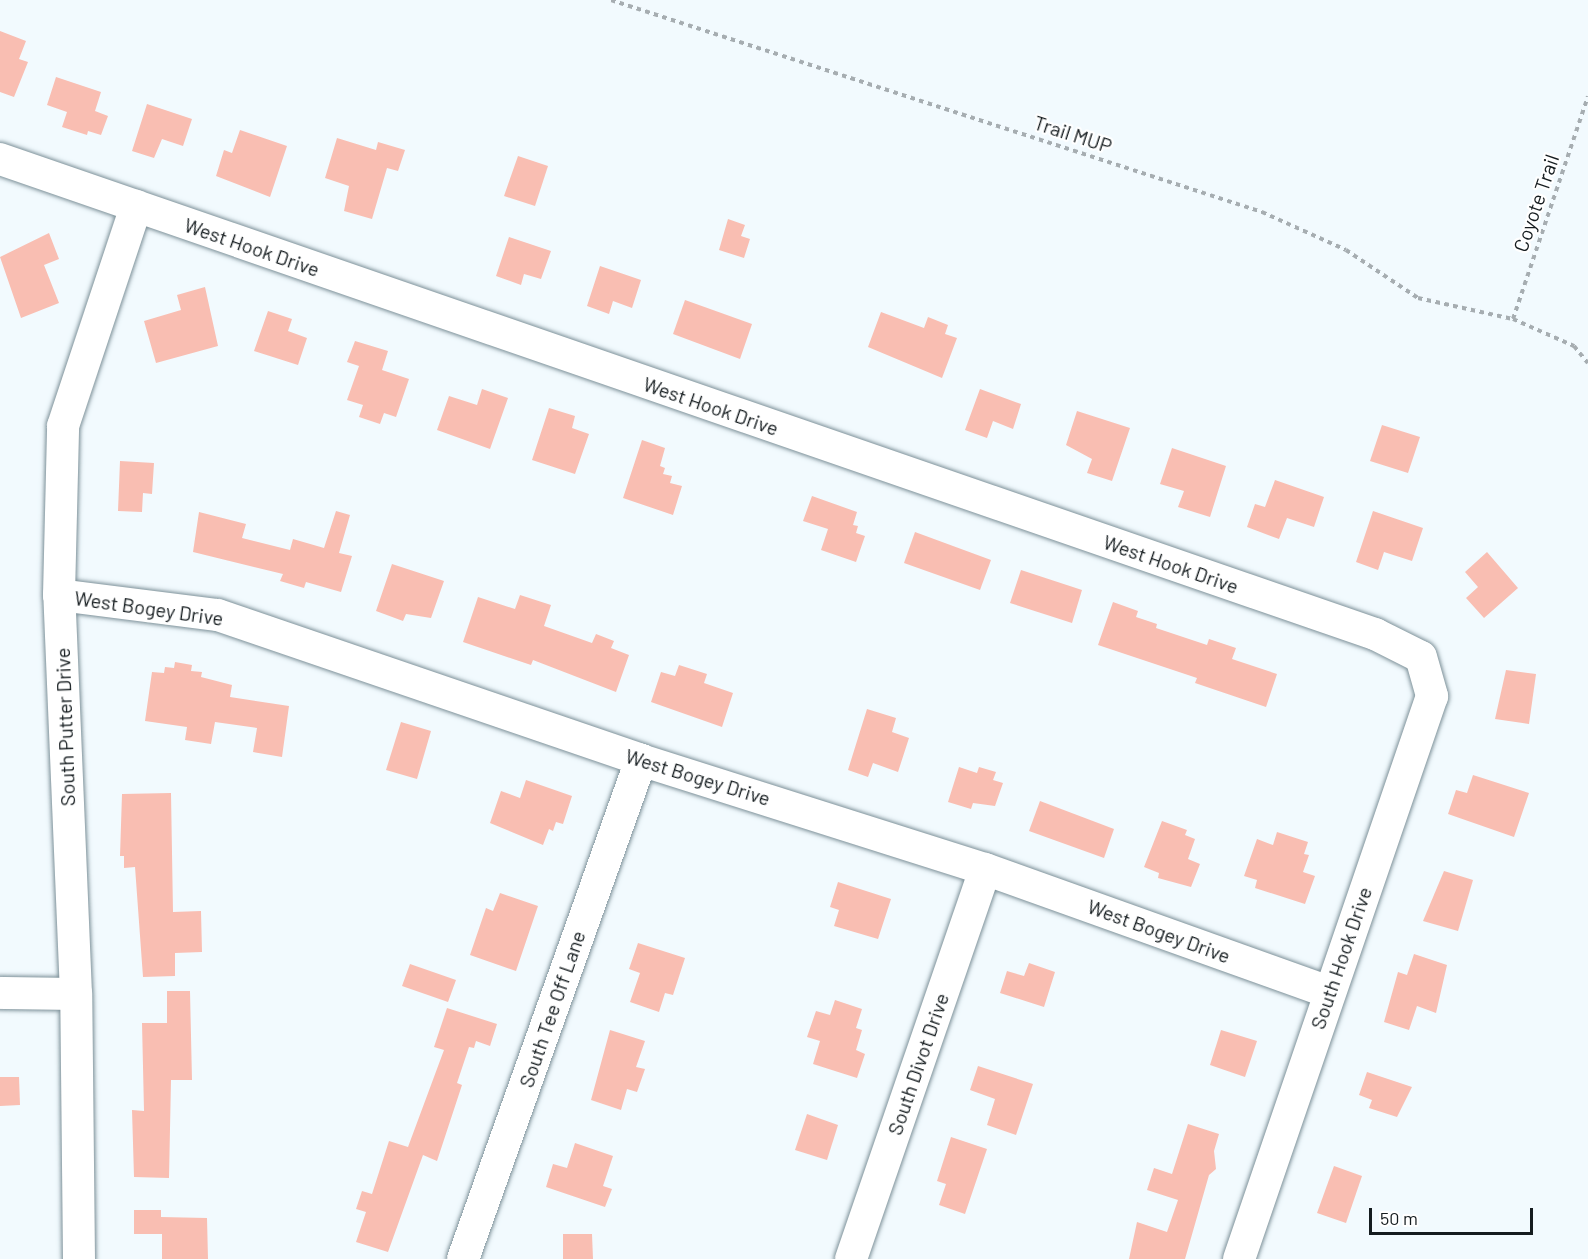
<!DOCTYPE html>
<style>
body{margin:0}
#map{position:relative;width:1588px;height:1259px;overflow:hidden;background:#f2fafe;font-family:Barlow,sans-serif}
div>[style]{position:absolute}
.building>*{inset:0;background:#f9beb2}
.path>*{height:4px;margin-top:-2px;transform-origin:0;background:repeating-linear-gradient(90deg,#a6adb1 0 4.5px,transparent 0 9px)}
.roads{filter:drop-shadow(0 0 2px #7d9199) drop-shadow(0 0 2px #7d9199)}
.minor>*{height:32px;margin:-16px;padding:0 16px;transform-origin:16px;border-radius:16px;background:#fff}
span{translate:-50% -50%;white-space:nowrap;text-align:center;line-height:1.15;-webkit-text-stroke:4.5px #fff;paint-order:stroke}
.street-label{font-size:20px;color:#151c1f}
.scale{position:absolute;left:1369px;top:1208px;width:164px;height:27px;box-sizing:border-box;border:3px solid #151c1f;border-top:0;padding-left:8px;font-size:18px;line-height:21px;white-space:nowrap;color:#151c1f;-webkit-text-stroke:4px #fff;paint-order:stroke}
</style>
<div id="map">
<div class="building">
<i style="clip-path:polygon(0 31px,26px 41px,19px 59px,28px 62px,14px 97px,0 92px)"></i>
<i style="clip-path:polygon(56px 77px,101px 92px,95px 111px,108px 116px,101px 135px,88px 131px,87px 135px,62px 127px,67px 112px,47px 105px)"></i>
<i style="clip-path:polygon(147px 104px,192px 119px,183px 146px,162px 139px,154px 158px,132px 151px)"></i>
<i style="clip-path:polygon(240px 130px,287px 146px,270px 197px,216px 176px,224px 150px,232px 153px)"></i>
<i style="clip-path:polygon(337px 138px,376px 150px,378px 142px,405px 150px,398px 171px,387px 168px,372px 219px,344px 211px,349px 186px,325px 178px)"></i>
<i style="clip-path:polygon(518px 156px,548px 166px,535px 206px,504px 196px)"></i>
<i style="clip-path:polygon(728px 219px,745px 225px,741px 236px,750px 239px,744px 258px,719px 250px)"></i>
<i style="clip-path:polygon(49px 233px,59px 259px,44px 265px,59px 303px,21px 318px,0 257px)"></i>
<i style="clip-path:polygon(509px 237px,551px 251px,541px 279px,524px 274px,521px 285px,496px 276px)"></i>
<i style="clip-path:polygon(600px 266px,641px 280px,632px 308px,613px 301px,609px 314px,587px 306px)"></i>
<i style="clip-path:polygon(205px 287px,218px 346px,156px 363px,144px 321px,181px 310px,177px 295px)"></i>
<i style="clip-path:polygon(685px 300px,752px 324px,740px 359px,673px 334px)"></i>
<i style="clip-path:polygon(268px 311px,292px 319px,288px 331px,307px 338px,298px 365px,254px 351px)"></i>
<i style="clip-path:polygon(881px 312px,924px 328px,928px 317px,948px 325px,945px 334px,957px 338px,942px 378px,868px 347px)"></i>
<i style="clip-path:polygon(355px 341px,388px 351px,382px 370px,409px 379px,396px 417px,384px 413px,380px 424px,359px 417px,363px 405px,347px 400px,359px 366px,347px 362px)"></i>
<i style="clip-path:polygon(482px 389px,508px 398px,490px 449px,437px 430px,449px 396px,477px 405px)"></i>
<i style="clip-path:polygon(980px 389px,1021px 404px,1013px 429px,993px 421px,987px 438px,965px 430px)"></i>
<i style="clip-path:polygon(549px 408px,575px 416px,572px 428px,589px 434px,575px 474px,532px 460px)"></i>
<i style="clip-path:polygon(1077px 411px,1130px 428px,1112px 481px,1087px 473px,1092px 459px,1066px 445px)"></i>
<i style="clip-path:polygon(1382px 425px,1420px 437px,1408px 473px,1370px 461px)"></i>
<i style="clip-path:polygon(642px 440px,665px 448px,660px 466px,665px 468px,663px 474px,672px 476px,670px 483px,682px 486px,673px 515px,623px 498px)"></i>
<i style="clip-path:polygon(1172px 448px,1226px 466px,1210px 517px,1178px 507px,1184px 491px,1160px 484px)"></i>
<i style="clip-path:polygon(120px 461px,154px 463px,152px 494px,143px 493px,142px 512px,118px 511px)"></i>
<i style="clip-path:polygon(1275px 480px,1324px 497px,1314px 527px,1287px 518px,1279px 539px,1247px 527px,1255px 504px,1265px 507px)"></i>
<i style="clip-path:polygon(812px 496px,857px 512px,853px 525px,858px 526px,856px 533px,865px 536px,856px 562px,821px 550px,828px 529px,803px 521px)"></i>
<i style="clip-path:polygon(336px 511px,350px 515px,339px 553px,352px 556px,341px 592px,306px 582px,304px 588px,280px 581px,283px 574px,193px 552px,199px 512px,246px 524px,242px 538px,290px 550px,293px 539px,324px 548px)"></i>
<i style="clip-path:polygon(1373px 511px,1423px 528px,1412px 561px,1384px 552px,1378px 570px,1356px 562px)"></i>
<i style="clip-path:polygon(915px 532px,991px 560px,980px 590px,904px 563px)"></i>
<i style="clip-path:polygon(1487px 552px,1518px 588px,1484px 618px,1466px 598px,1478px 587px,1465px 572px)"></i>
<i style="clip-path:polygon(392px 564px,444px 581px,431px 618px,406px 614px,403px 621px,376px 611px)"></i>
<i style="clip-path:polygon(1021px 570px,1082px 590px,1072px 623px,1010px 603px)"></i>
<i style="clip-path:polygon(520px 595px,551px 605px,544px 626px,592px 643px,596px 634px,614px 641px,611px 648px,629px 655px,616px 692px,533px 660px,531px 665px,463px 642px,478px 597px,515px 609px)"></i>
<i style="clip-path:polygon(1113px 602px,1138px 611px,1136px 617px,1157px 624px,1156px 628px,1207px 645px,1209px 639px,1236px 648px,1232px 659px,1277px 674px,1266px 707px,1195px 683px,1197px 678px,1098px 645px)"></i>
<i style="clip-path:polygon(175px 662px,192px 665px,191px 671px,202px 672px,201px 677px,232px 685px,230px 697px,289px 706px,282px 757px,253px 752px,257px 728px,215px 722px,211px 744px,185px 740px,187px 727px,145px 721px,152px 672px,164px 673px,165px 667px,174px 668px)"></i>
<i style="clip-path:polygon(679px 665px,707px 674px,704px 683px,733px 693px,722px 727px,651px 702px,661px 672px,675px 676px)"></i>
<i style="clip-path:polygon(1506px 670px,1536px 674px,1529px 724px,1495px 719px)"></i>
<i style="clip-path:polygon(867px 709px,896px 718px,892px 732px,909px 738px,898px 772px,873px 763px,868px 777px,848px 770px)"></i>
<i style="clip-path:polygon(401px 722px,431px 731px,417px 779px,386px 770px)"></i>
<i style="clip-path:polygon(959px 767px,977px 773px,979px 767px,996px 772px,993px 780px,1003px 783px,995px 806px,973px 803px,971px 809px,948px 802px)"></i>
<i style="clip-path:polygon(1473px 775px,1529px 793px,1514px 837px,1448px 814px,1456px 790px,1467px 793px)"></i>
<i style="clip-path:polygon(526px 780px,572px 796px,563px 824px,556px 822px,553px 831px,549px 829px,543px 845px,490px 823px,501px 791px,520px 798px)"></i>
<i style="clip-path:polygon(171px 793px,173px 912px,201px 911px,202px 952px,175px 953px,175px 976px,143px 977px,135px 867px,124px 868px,124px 856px,120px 856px,122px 794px)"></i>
<i style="clip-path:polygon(1040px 801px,1114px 829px,1104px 858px,1029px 831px)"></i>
<i style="clip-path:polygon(1162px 821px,1187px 830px,1185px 835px,1195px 839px,1188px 859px,1200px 864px,1191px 887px,1158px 878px,1159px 873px,1144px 867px)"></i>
<i style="clip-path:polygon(1277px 832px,1308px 842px,1304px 854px,1309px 855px,1303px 872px,1315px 876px,1305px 904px,1255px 888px,1257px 880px,1244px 876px,1257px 839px,1273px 845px)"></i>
<i style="clip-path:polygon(1444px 871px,1473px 880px,1458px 931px,1423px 921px)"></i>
<i style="clip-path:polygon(838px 882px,891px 899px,878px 939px,834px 926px,839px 910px,830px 907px)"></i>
<i style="clip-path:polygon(500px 893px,538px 906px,516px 971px,470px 955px,486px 908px,493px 911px)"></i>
<i style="clip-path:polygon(638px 943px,685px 958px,673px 995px,665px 993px,659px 1012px,630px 1002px,640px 973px,629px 969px)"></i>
<i style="clip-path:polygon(1414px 954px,1447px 965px,1436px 1013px,1417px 1006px,1409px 1030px,1384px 1022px,1398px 972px,1407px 975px)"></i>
<i style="clip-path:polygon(1029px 963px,1055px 972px,1044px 1007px,1000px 993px,1007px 971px,1024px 976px)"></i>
<i style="clip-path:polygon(410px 964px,456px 980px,448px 1002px,402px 986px)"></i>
<i style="clip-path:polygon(167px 991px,190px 991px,192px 1080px,171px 1080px,169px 1178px,134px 1177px,132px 1110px,144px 1111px,142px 1023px,167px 1023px)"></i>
<i style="clip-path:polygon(835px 1000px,862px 1009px,856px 1028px,862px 1030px,856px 1050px,865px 1054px,857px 1078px,813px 1064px,820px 1041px,807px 1037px,816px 1011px,830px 1015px)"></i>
<i style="clip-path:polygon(447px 1008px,497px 1024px,490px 1046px,476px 1041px,474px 1048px,469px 1047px,457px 1083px,462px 1085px,437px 1161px,423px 1155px,388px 1252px,356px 1242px,366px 1212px,356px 1209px,362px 1191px,372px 1194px,389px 1141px,408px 1147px,444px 1050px,434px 1047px)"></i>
<i style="clip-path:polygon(610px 1030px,645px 1041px,636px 1067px,645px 1069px,637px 1092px,627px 1089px,621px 1110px,591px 1100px)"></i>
<i style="clip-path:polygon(1221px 1030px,1257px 1041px,1245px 1077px,1210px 1065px)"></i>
<i style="clip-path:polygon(978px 1066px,1033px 1084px,1016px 1135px,987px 1125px,995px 1099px,970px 1090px)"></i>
<i style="clip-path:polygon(1367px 1072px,1412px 1087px,1397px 1117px,1369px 1108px,1372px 1100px,1359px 1095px)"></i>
<i style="clip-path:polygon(0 1077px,19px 1077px,20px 1105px,0 1106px)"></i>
<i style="clip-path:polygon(807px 1114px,838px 1125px,827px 1160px,795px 1150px)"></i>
<i style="clip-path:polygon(1188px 1124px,1219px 1134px,1214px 1151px,1216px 1169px,1209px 1175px,1185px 1259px,1129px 1259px,1137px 1222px,1167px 1232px,1178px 1200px,1147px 1190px,1154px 1168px,1172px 1174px)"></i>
<i style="clip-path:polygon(951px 1137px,987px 1149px,965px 1214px,939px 1205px,946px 1184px,937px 1181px)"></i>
<i style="clip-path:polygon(575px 1143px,613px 1156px,603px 1186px,612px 1189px,605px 1207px,546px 1187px,553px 1164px,567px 1168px)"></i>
<i style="clip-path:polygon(1334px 1166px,1362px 1176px,1346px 1223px,1317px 1213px)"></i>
<i style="clip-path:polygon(134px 1210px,161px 1210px,161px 1217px,207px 1218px,208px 1259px,162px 1259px,162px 1234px,134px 1234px)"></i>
<i style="clip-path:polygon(563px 1234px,592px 1234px,593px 1259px,563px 1259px)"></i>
</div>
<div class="path">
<i style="left:611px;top:0;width:685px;rotate:18.04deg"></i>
<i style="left:1262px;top:212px;width:92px;rotate:24.3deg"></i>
<i style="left:1346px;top:250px;width:87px;rotate:33.7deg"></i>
<i style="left:1418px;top:298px;width:97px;rotate:12.5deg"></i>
<i style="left:1513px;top:319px;width:67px;rotate:23.9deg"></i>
<i style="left:1574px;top:346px;width:22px;rotate:51deg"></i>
<i style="left:1513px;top:319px;width:235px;rotate:-71.4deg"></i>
</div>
<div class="roads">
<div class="minor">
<i style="left:0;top:159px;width:1455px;rotate:19.06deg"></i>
<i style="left:1375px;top:634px;width:51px;rotate:26.6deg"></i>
<i style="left:1421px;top:657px;width:41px;rotate:74.2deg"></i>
<i style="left:1432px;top:696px;width:595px;rotate:108.92deg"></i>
<i style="left:59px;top:595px;width:160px;rotate:7.2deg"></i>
<i style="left:218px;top:615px;width:447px;rotate:18.9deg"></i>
<i style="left:641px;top:760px;width:361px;rotate:17.6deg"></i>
<i style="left:985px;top:869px;width:365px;rotate:19.7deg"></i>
<i style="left:0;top:993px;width:76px;rotate:0.8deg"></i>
<i style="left:79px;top:1259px;width:265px;rotate:-90.6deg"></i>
<i style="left:76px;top:994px;width:399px;rotate:-92.4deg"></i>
<i style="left:59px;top:595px;width:169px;rotate:-88.6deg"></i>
<i style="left:63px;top:426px;width:232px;rotate:-71.6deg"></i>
<i style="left:463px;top:1259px;width:530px;rotate:-70.37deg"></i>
<i style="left:851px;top:1259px;width:412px;rotate:-71deg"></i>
</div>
</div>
<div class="street-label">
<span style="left:1073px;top:134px;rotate:18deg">Trail MUP</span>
<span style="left:1536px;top:203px;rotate:-71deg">Coyote Trail</span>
<span style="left:252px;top:247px;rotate:19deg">West Hook Drive</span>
<span style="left:711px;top:406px;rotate:19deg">West Hook Drive</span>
<span style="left:1171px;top:564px;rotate:19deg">West Hook Drive</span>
<span style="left:149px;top:608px;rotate:8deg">West Bogey Drive</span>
<span style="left:65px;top:727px;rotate:-92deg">South Putter Drive</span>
<span style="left:698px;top:777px;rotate:17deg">West Bogey Drive</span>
<span style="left:1159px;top:931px;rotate:20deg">West Bogey Drive</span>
<span style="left:1341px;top:958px;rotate:-71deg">South Hook Drive</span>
<span style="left:552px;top:1009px;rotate:-71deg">South Tee Off Lane</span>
<span style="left:918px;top:1064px;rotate:-71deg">South Divot Drive</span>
</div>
<div class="scale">50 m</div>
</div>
